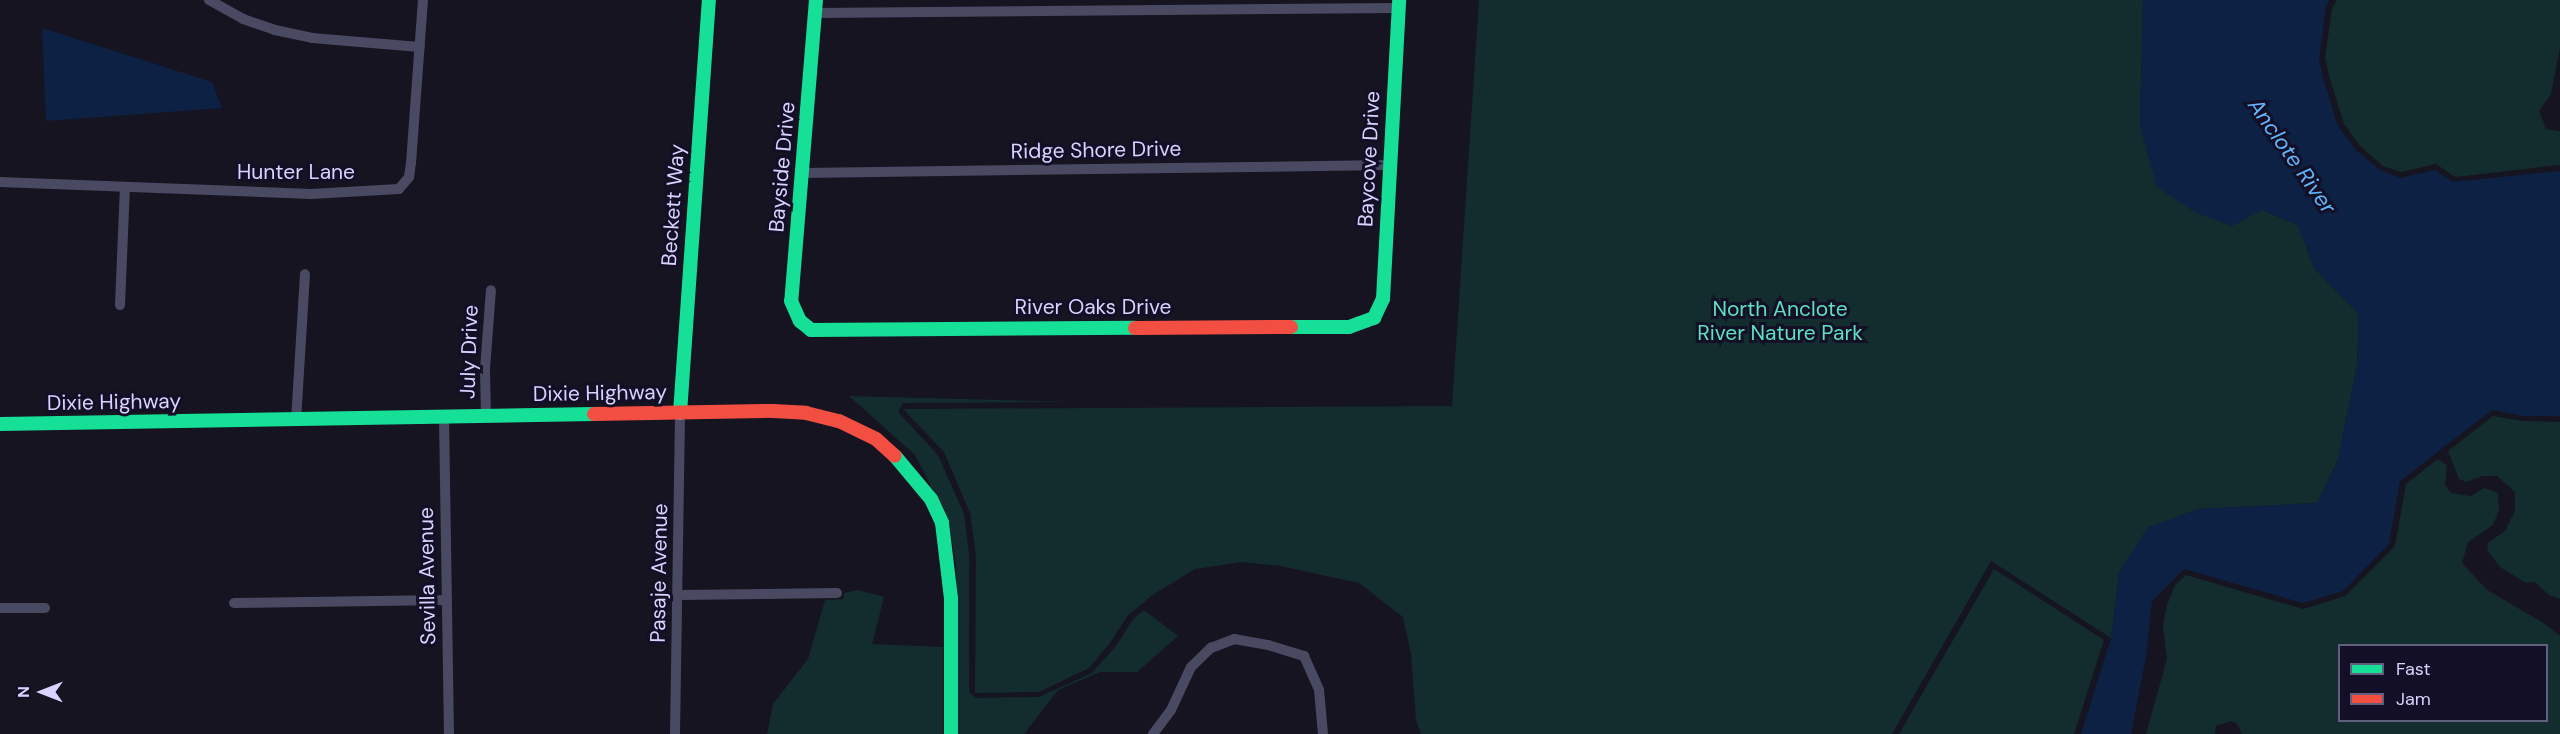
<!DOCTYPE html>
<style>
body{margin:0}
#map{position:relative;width:2560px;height:734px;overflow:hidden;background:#161421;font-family:"DM Sans",sans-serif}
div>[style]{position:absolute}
.green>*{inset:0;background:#132c2d}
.water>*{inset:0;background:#0d2144}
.street>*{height:10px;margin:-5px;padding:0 5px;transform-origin:5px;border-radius:5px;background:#4a4962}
.fast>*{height:14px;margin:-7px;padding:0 7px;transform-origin:7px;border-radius:7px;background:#16e098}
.jam>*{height:14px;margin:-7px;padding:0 7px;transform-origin:7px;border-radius:7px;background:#f24e42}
span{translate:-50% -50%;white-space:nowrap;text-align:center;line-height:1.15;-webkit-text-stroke:6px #130f26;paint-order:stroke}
.street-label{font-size:21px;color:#d9d4ff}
.park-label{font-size:21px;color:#5fe0c0}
.water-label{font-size:22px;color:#62b6ff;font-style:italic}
.legend{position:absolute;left:2338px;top:644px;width:210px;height:78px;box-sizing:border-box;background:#130f26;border:2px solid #625e7d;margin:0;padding:8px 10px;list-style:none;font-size:18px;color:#d9d4ff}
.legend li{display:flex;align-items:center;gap:12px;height:30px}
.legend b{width:30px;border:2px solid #625e7d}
.north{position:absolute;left:12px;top:662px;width:60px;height:60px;-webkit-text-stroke:4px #130f26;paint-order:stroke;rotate:270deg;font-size:16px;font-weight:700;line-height:24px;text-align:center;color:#d9d4ff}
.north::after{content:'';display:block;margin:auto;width:21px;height:27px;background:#d9d4ff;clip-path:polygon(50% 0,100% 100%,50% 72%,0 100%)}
</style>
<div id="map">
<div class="green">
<i style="clip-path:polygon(1479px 0,2143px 0,2140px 127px,2262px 210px,2298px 225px,2314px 268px,2359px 314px,2357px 366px,2338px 460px,2317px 503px,2198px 509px,2148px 528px,2119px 573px,2111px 638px,1991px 561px,1892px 734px,1421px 734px,1416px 720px,1411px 654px,1403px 617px,1359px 583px,1280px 566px,1242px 562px,1195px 569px,1154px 594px,1128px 615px,1110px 643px,1089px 668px,1039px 692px,975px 693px,976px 555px,970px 513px,944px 452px,903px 409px,1452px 406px)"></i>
<i style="clip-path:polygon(2337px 0,2560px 0,2560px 48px,2551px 94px,2539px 111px,2546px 129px,2560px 131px,2560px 165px,2455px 177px,2436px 164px,2401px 172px,2383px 166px,2360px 146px,2344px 124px,2330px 79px,2325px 58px,2332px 8px)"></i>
<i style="clip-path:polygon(849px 396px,1073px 402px,903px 403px,898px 412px,938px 455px,964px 514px,969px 555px,969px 692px,976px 698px,1039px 697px,1092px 673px,1116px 646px,1133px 619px,1144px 610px,1178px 636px,1137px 672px,1100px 672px,1058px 690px,1024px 734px,958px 734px,956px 566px,949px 521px,915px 455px)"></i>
<i style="clip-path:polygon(2493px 416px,2523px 421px,2560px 422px,2560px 599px,2549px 595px,2535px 582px,2526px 583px,2500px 567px,2487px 550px,2489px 542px,2505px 531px,2515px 511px,2515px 492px,2497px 476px,2483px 476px,2466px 482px,2459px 479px,2448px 451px)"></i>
<i style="clip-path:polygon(evenodd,2438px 459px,2447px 465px,2445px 485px,2451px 493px,2471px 496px,2484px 488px,2498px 493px,2499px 510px,2493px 525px,2468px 542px,2462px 563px,2487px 590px,2542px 622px,2560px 636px,2560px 734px,2242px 734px,2237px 724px,2232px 721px,2216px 726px,2215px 734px,2146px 734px,2167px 659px,2163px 625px,2167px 605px,2175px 585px,2186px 575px,2303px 609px,2345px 596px,2395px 546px,2406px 484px,2438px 459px,2340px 646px,2546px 646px,2546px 720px,2340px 720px,2340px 646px)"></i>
<i style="clip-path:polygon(1994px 569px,2104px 640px,2074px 734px,1899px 734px)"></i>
<i style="clip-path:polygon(858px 590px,884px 597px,872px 644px,943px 647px,943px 734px,767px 734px,773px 704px,808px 659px,825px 600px,844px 599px,844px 593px)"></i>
</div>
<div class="water">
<i style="clip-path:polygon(2143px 0,2329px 0,2326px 6px,2319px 59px,2324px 81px,2338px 126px,2356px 150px,2380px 170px,2400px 178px,2435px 170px,2453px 182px,2560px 171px,2560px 416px,2523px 416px,2492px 410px,2400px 481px,2389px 544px,2343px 591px,2303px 603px,2184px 569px,2152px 601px,2146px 656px,2131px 734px,2081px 734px,2111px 638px,2119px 573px,2147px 528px,2198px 509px,2317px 503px,2337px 463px,2357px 366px,2359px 314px,2314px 268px,2298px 225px,2262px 210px,2232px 226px,2196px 213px,2157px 187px,2140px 127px)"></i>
<i style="clip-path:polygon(42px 28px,212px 82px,222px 108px,46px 121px)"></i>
</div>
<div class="street">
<i style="left:209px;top:0;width:39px;rotate:29deg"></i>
<i style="left:243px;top:19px;width:34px;rotate:19deg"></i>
<i style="left:275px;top:30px;width:38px;rotate:12deg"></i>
<i style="left:312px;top:38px;width:108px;rotate:4.8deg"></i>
<i style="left:816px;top:13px;width:582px;rotate:-0.49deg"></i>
<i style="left:804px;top:173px;width:585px;rotate:-0.78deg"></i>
<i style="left:0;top:182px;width:311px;rotate:2.2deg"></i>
<i style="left:311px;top:194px;width:88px;rotate:-3.3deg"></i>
<i style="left:399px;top:189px;width:16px;rotate:-50deg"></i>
<i style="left:409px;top:177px;width:14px;rotate:-82deg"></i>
<i style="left:411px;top:163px;width:163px;rotate:-85.8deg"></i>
<i style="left:120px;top:305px;width:117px;rotate:-87.6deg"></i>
<i style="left:444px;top:417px;width:317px;rotate:89.1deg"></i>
<i style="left:486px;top:417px;width:48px;rotate:-91.2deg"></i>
<i style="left:485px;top:369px;width:79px;rotate:-85.7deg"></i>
<i style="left:296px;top:421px;width:147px;rotate:-86.5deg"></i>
<i style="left:678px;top:595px;width:159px;rotate:-0.7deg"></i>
<i style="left:234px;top:603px;width:213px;rotate:-0.8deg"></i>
<i style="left:0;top:608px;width:45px"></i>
<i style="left:675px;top:734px;width:321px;rotate:-89.1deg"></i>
<i style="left:1153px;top:734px;width:30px;rotate:-53deg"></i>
<i style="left:1171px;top:710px;width:47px;rotate:-65.1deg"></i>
<i style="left:1191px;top:667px;width:28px;rotate:-44deg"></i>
<i style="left:1211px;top:648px;width:25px;rotate:-21deg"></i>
<i style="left:1234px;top:639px;width:35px;rotate:10deg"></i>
<i style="left:1268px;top:645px;width:38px;rotate:17deg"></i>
<i style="left:1304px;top:656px;width:37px;rotate:66deg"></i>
<i style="left:1319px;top:690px;width:44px;rotate:84.8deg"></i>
</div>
<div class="fast">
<i style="left:816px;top:0;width:302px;rotate:94.7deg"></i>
<i style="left:791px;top:301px;width:22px;rotate:66deg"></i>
<i style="left:800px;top:321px;width:14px;rotate:39deg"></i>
<i style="left:811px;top:330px;width:324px;rotate:-0.4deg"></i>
<i style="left:1291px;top:327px;width:58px"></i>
<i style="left:1349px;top:327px;width:27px;rotate:-20deg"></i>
<i style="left:1374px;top:318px;width:21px;rotate:-65deg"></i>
<i style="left:1383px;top:299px;width:299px;rotate:-86.9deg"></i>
<i style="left:680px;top:413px;width:414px;rotate:-86deg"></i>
<i style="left:0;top:424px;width:594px;rotate:-0.96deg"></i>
<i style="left:895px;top:456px;width:56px;rotate:50.1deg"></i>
<i style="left:931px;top:499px;width:26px;rotate:65deg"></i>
<i style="left:942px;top:523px;width:76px;rotate:83.2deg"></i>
<i style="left:951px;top:598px;width:136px;rotate:90deg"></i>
</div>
<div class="jam">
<i style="left:1135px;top:328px;width:156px;rotate:-0.4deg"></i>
<i style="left:594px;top:414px;width:179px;rotate:-1deg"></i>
<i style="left:773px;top:411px;width:33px;rotate:3deg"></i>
<i style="left:806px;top:413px;width:34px;rotate:14deg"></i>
<i style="left:839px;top:421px;width:41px;rotate:25.9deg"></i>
<i style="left:876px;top:439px;width:25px;rotate:42deg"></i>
</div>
<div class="street-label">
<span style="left:1096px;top:150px;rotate:-1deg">Ridge Shore Drive</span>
<span style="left:1369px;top:159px;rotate:-87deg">Baycove Drive</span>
<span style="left:782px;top:167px;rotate:-85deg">Bayside Drive</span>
<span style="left:296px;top:172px">Hunter Lane</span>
<span style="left:673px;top:205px;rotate:-86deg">Beckett Way</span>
<span style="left:1093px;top:307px">River Oaks Drive</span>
<span style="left:469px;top:352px;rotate:-88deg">July Drive</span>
<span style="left:600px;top:393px;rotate:-1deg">Dixie Highway</span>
<span style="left:114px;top:402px;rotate:-1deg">Dixie Highway</span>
<span style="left:659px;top:573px;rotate:-89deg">Pasaje Avenue</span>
<span style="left:427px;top:576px;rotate:-91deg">Sevilla Avenue</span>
</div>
<div class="park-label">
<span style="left:1780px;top:321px">North Anclote<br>River Nature Park</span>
</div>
<div class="water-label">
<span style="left:2292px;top:156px;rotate:55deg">Anclote River</span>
</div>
<ul class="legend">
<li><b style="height:8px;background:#16e098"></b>Fast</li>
<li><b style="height:8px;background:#f24e42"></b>Jam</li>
</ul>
<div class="north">N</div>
</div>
